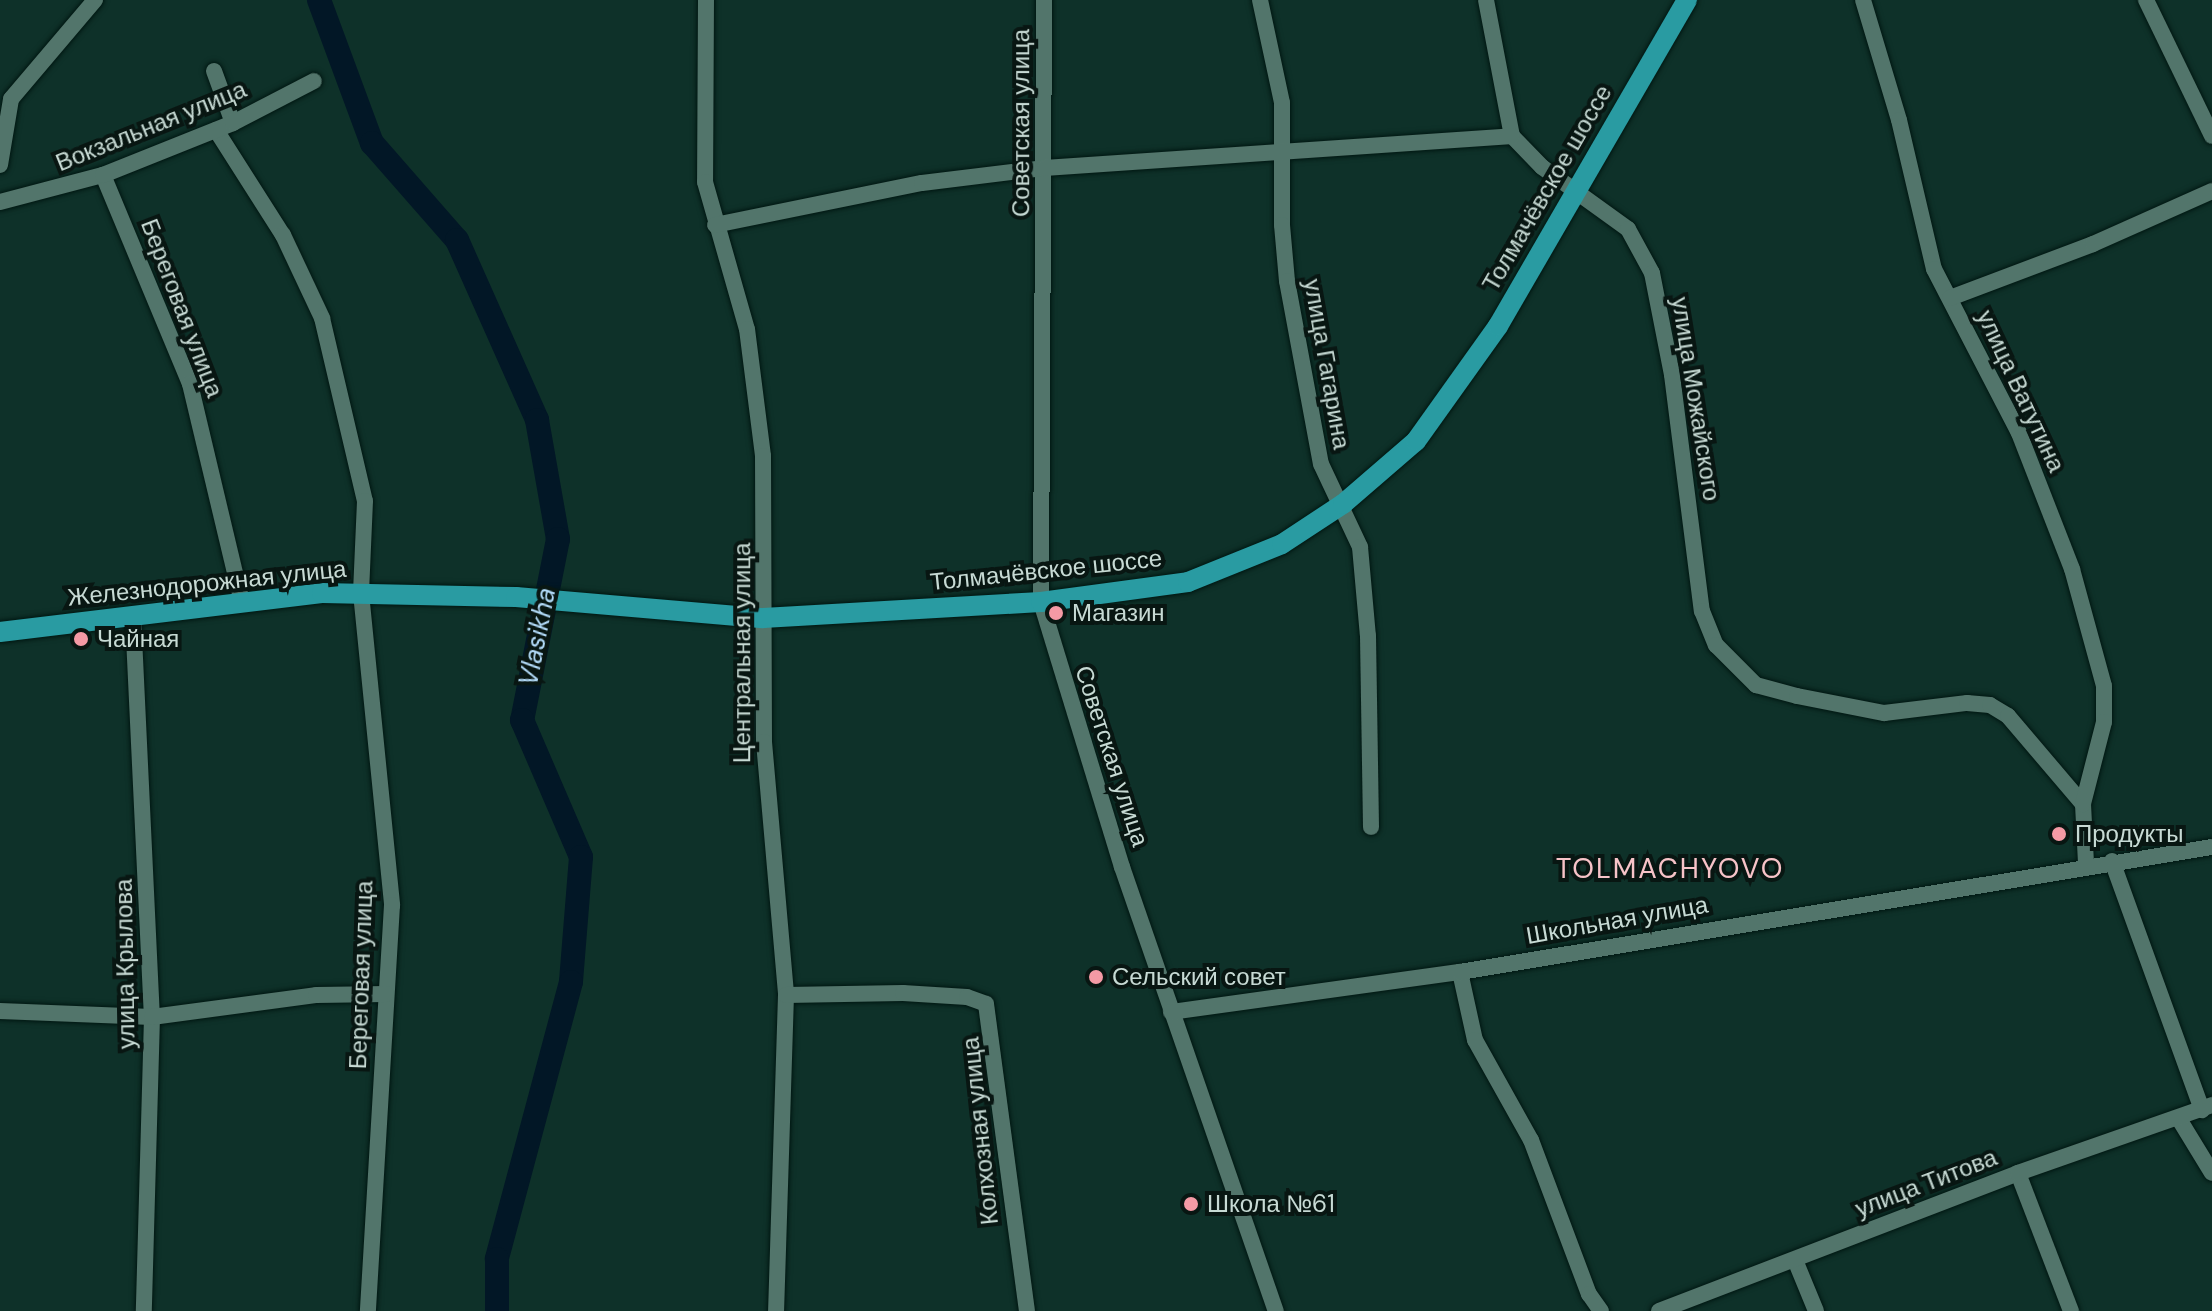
<!DOCTYPE html>
<meta charset="utf-8">
<style>
body{margin:0}
#map{position:relative;width:2212px;height:1311px;overflow:hidden;background:#0e3129;font-family:"DM Sans",sans-serif}
div>[style]{position:absolute}
.river>*{height:24px;margin:-12px;padding:0 12px;transform-origin:12px;border-radius:12px;background:#021726}
.roads{filter:drop-shadow(0 0 2px #001712) drop-shadow(0 0 2px #001712)}
.minor>*{height:16px;margin:-8px;padding:0 8px;transform-origin:8px;border-radius:8px;background:#52756b}
.major>*{height:20px;margin:-10px;padding:0 10px;transform-origin:10px;border-radius:10px;background:#299ba2}
.dots>*{width:22px;height:22px;translate:-50% -50%;box-sizing:border-box;border:4px solid #081612;border-radius:50%}
span{translate:-50% -50%;white-space:nowrap;text-align:center;line-height:1.15;-webkit-text-stroke:8px #081612;paint-order:stroke}
.street-label{font-size:24px;color:#c7dad4}
.poi-label{font-size:24px;color:#c7dad4}
.left{translate:0 -50%;text-align:left}
.water-label{font-size:26px;color:#b1d9f7;font-style:italic}
.quarter-label{font-size:28px;color:#f7c3c8;letter-spacing:2px}
</style>
<div id="map">
<div class="river">
<i style="left:319px;top:0;width:153px;rotate:69.7deg"></i>
<i style="left:372px;top:143px;width:129px;rotate:48.8deg"></i>
<i style="left:457px;top:240px;width:197px;rotate:66deg"></i>
<i style="left:537px;top:420px;width:121px;rotate:80deg"></i>
<i style="left:558px;top:539px;width:185px;rotate:101.2deg"></i>
<i style="left:522px;top:720px;width:149px;rotate:66.7deg"></i>
<i style="left:581px;top:857px;width:125px;rotate:94.6deg"></i>
<i style="left:571px;top:982px;width:287px;rotate:105deg"></i>
<i style="left:497px;top:1259px;width:52px;rotate:90deg"></i>
</div>
<div class="roads">
<div class="minor">
<i style="left:706px;top:0;width:182px;rotate:90.3deg"></i>
<i style="left:705px;top:182px;width:153px;rotate:74.1deg"></i>
<i style="left:747px;top:329px;width:128px;rotate:82.8deg"></i>
<i style="left:763px;top:456px;width:286px;rotate:89.8deg"></i>
<i style="left:764px;top:742px;width:254px;rotate:85deg"></i>
<i style="left:786px;top:995px;width:316px;rotate:91.8deg"></i>
<i style="left:1044px;top:0;width:602px;rotate:90.29deg"></i>
<i style="left:1041px;top:602px;width:277px;rotate:73deg"></i>
<i style="left:1122px;top:867px;width:470px;rotate:70.9deg"></i>
<i style="left:1260px;top:0;width:105px;rotate:77.9deg"></i>
<i style="left:1282px;top:103px;width:122px;rotate:90deg"></i>
<i style="left:1282px;top:225px;width:56px;rotate:84.9deg"></i>
<i style="left:1287px;top:281px;width:186px;rotate:79.5deg"></i>
<i style="left:1321px;top:464px;width:92px;rotate:64.8deg"></i>
<i style="left:1360px;top:547px;width:89px;rotate:84.9deg"></i>
<i style="left:1368px;top:636px;width:191px;rotate:89.1deg"></i>
<i style="left:1486px;top:0;width:138px;rotate:79.2deg"></i>
<i style="left:1512px;top:136px;width:43px;rotate:45.9deg"></i>
<i style="left:1542px;top:167px;width:106px;rotate:35.8deg"></i>
<i style="left:1628px;top:229px;width:50px;rotate:61.4deg"></i>
<i style="left:1652px;top:273px;width:104px;rotate:78.9deg"></i>
<i style="left:1672px;top:375px;width:238px;rotate:82.8deg"></i>
<i style="left:1702px;top:611px;width:37px;rotate:68deg"></i>
<i style="left:1716px;top:645px;width:57px;rotate:45deg"></i>
<i style="left:1756px;top:685px;width:42px;rotate:15deg"></i>
<i style="left:1797px;top:696px;width:89px;rotate:11.1deg"></i>
<i style="left:1884px;top:713px;width:84px;rotate:-6.9deg"></i>
<i style="left:1967px;top:703px;width:23px;rotate:5deg"></i>
<i style="left:1990px;top:705px;width:21px;rotate:31deg"></i>
<i style="left:2008px;top:716px;width:116px;rotate:49.6deg"></i>
<i style="left:2083px;top:804px;width:60px;rotate:87.1deg"></i>
<i style="left:1863px;top:0;width:125px;rotate:73.3deg"></i>
<i style="left:1899px;top:120px;width:153px;rotate:76.8deg"></i>
<i style="left:1934px;top:269px;width:185px;rotate:62.6deg"></i>
<i style="left:2019px;top:433px;width:146px;rotate:68.7deg"></i>
<i style="left:2072px;top:569px;width:121px;rotate:74.7deg"></i>
<i style="left:2104px;top:686px;width:36px;rotate:90deg"></i>
<i style="left:2104px;top:722px;width:85px;rotate:104.4deg"></i>
<i style="left:2146px;top:0;width:151px;rotate:64.1deg"></i>
<i style="left:214px;top:71px;width:55px;rotate:69.9deg"></i>
<i style="left:216px;top:130px;width:125px;rotate:57.5deg"></i>
<i style="left:283px;top:235px;width:92px;rotate:64.8deg"></i>
<i style="left:322px;top:318px;width:188px;rotate:76.8deg"></i>
<i style="left:365px;top:501px;width:92px;rotate:92.5deg"></i>
<i style="left:361px;top:593px;width:314px;rotate:84.3deg"></i>
<i style="left:392px;top:905px;width:407px;rotate:93.4deg"></i>
<i style="left:0;top:165px;width:67px;rotate:-80.5deg"></i>
<i style="left:11px;top:99px;width:130px;rotate:-49.7deg"></i>
<i style="left:103px;top:175px;width:226px;rotate:67.4deg"></i>
<i style="left:190px;top:384px;width:224px;rotate:76.6deg"></i>
<i style="left:0;top:202px;width:106px;rotate:-14.7deg"></i>
<i style="left:103px;top:175px;width:140px;rotate:-21.8deg"></i>
<i style="left:233px;top:123px;width:91px;rotate:-27.4deg"></i>
<i style="left:715px;top:225px;width:211px;rotate:-11.5deg"></i>
<i style="left:922px;top:183px;width:124px;rotate:-7deg"></i>
<i style="left:1045px;top:168px;width:468px;rotate:-3.9deg"></i>
<i style="left:1950px;top:298px;width:153px;rotate:-20.7deg"></i>
<i style="left:2093px;top:244px;width:130px;rotate:-24deg"></i>
<i style="left:133px;top:616px;width:401px;rotate:87.3deg"></i>
<i style="left:152px;top:1017px;width:294px;rotate:91.6deg"></i>
<i style="left:2112px;top:861px;width:265px;rotate:70.1deg"></i>
<i style="left:1460px;top:972px;width:70px;rotate:77.6deg"></i>
<i style="left:1475px;top:1040px;width:115px;rotate:60.8deg"></i>
<i style="left:1531px;top:1140px;width:165px;rotate:69.4deg"></i>
<i style="left:1589px;top:1294px;width:21px;rotate:55deg"></i>
<i style="left:786px;top:995px;width:117px;rotate:-1deg"></i>
<i style="left:903px;top:993px;width:64px;rotate:3.6deg"></i>
<i style="left:967px;top:997px;width:20px;rotate:20deg"></i>
<i style="left:986px;top:1004px;width:310px;rotate:82.4deg"></i>
<i style="left:0;top:1011px;width:152px;rotate:2.3deg"></i>
<i style="left:152px;top:1017px;width:165px;rotate:-7.6deg"></i>
<i style="left:316px;top:995px;width:70px;rotate:-0.8deg"></i>
<i style="left:1171px;top:1012px;width:292px;rotate:-7.9deg"></i>
<i style="left:1460px;top:972px;width:762px;rotate:-9.44deg"></i>
<i style="left:2179px;top:1119px;width:63px;rotate:58.6deg"></i>
<i style="left:2018px;top:1173px;width:148px;rotate:69deg"></i>
<i style="left:1795px;top:1260px;width:55px;rotate:67.6deg"></i>
<i style="left:1659px;top:1311px;width:385px;rotate:-21deg"></i>
<i style="left:2018px;top:1173px;width:206px;rotate:-19.3deg"></i>
</div>
<div class="major">
<i style="left:0;top:632px;width:324px;rotate:-6.9deg"></i>
<i style="left:322px;top:593px;width:194px;rotate:1.2deg"></i>
<i style="left:516px;top:597px;width:248px;rotate:4.9deg"></i>
<i style="left:763px;top:618px;width:278px;rotate:-3.3deg"></i>
<i style="left:1041px;top:602px;width:148px;rotate:-7.7deg"></i>
<i style="left:1188px;top:582px;width:101px;rotate:-22deg"></i>
<i style="left:1282px;top:544px;width:73px;rotate:-33.3deg"></i>
<i style="left:1343px;top:504px;width:96px;rotate:-40.8deg"></i>
<i style="left:1416px;top:441px;width:141px;rotate:-54.5deg"></i>
<i style="left:1498px;top:326px;width:377px;rotate:-59.9deg"></i>
</div>
</div>
<div class="dots">
<i style="left:1056px;top:613px;background:#f49aa5"></i>
<i style="left:81px;top:639px;background:#f49aa5"></i>
<i style="left:2059px;top:834px;background:#f49aa5"></i>
<i style="left:1096px;top:977px;background:#f49aa5"></i>
<i style="left:1191px;top:1204px;background:#f49aa5"></i>
</div>
<div class="street-label">
<span style="left:1021px;top:123px;rotate:-90deg">Советская улица</span>
<span style="left:151px;top:126px;rotate:-22deg">Вокзальная улица</span>
<span style="left:1547px;top:188px;rotate:-60deg">Толмачёвское шоссе</span>
<span style="left:182px;top:308px;rotate:69deg">Береговая улица</span>
<span style="left:1327px;top:364px;rotate:80deg">улица Гагарина</span>
<span style="left:2021px;top:391px;rotate:65deg">улица Ватутина</span>
<span style="left:1696px;top:399px;rotate:81deg">улица Можайского</span>
<span style="left:1046px;top:570px;rotate:-6deg">Толмачёвское шоссе</span>
<span style="left:207px;top:583px;rotate:-6deg">Железнодорожная улица</span>
<span style="left:742px;top:653px;rotate:-90deg">Центральная улица</span>
<span style="left:1112px;top:756px;rotate:72deg">Советская улица</span>
<span style="left:1617px;top:920px;rotate:-10deg">Школьная улица</span>
<span style="left:125px;top:964px;rotate:-91deg">улица Крылова</span>
<span style="left:361px;top:975px;rotate:-88deg">Береговая улица</span>
<span style="left:980px;top:1131px;rotate:-96deg">Колхозная улица</span>
<span style="left:1926px;top:1183px;rotate:-21deg">улица Титова</span>
</div>
<div class="poi-label">
<span class="left" style="left:1072px;top:613px">Магазин</span>
<span class="left" style="left:97px;top:639px">Чайная</span>
<span class="left" style="left:2075px;top:834px">Продукты</span>
<span class="left" style="left:1112px;top:977px">Сельский совет</span>
<span class="left" style="left:1207px;top:1204px">Школа №61</span>
</div>
<div class="water-label">
<span style="left:538px;top:637px;rotate:-79deg">Vlasikha</span>
</div>
<div class="quarter-label">
<span style="left:1670px;top:869px">TOLMACHYOVO</span>
</div>
</div>
